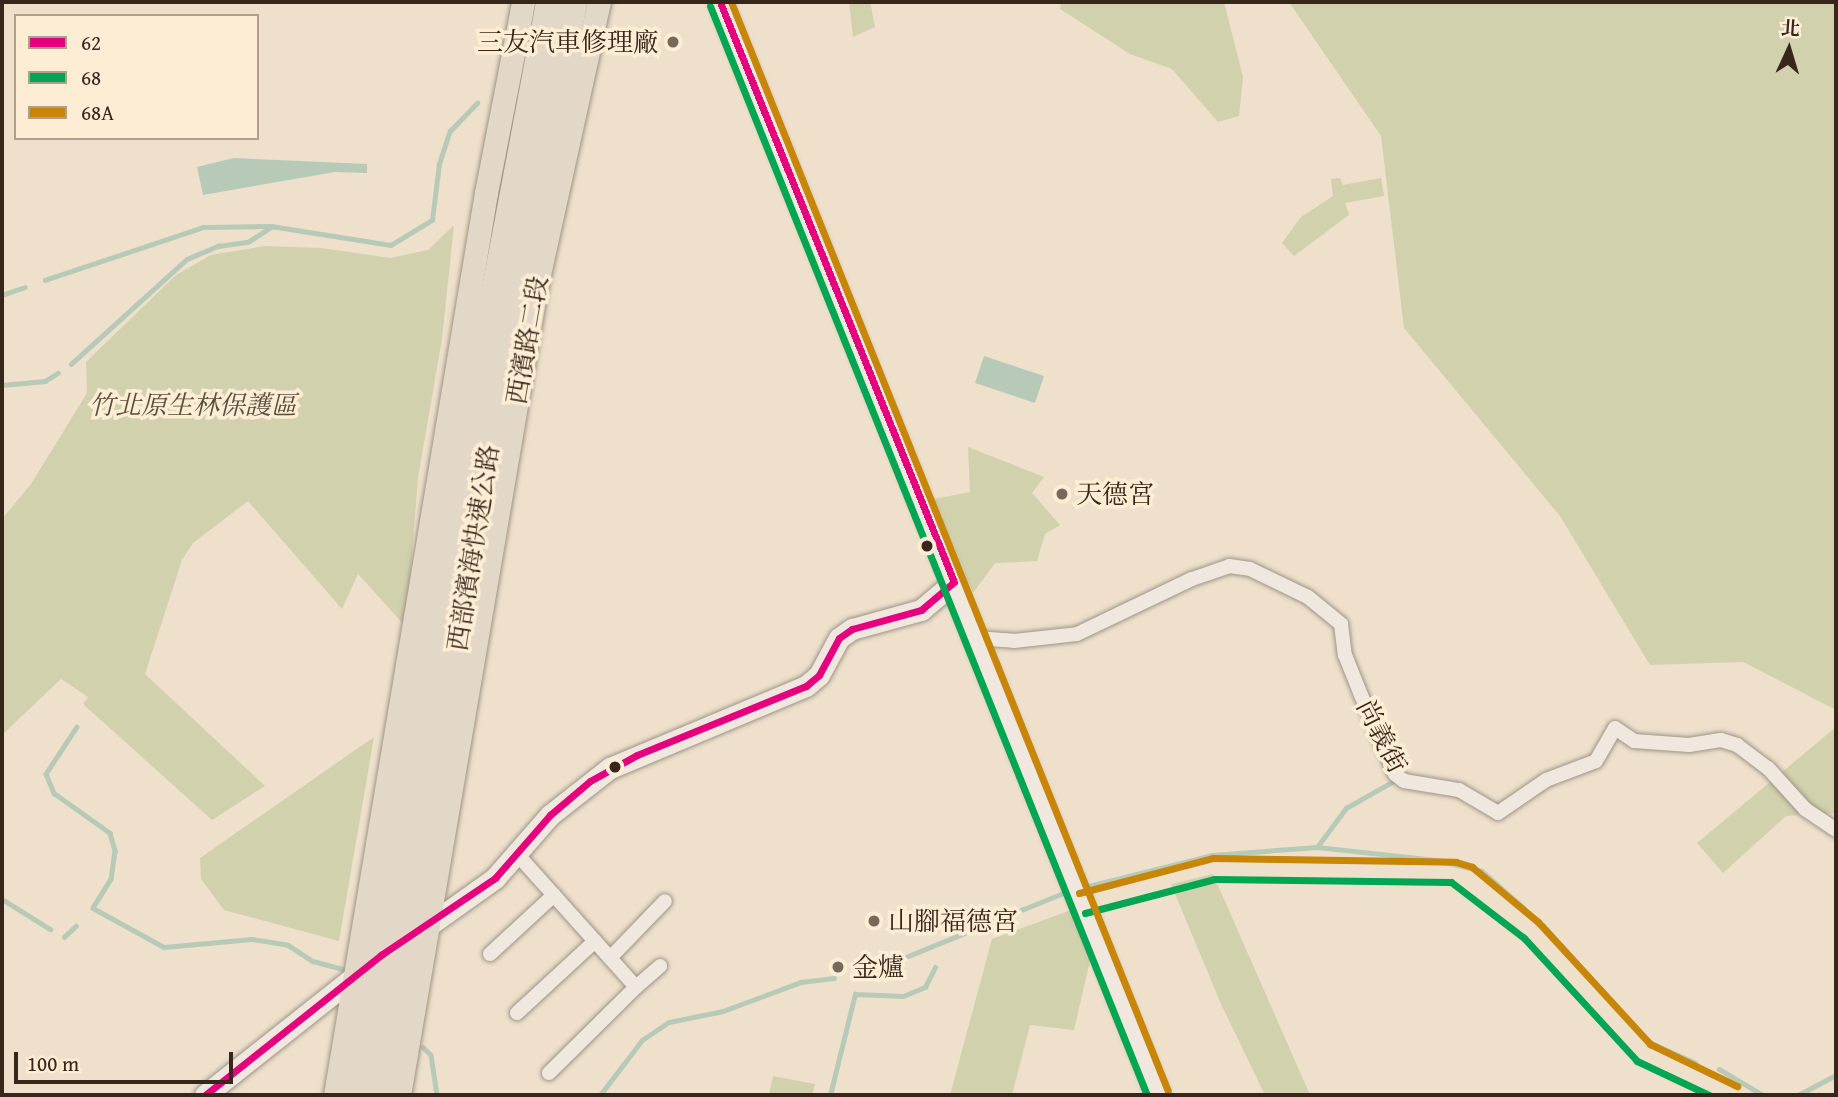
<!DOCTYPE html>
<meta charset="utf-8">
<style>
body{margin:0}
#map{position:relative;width:1838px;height:1097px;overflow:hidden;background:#eee0cb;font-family:"Gentium Book Plus","Noto Serif TC",serif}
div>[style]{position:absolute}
.green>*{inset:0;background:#d1d1ad}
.water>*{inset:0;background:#b7c9b7}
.stream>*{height:4.5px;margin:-2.25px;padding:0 2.25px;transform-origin:2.25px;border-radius:2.25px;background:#b7c9b7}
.roads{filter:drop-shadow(0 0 2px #9e9487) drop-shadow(0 0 2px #9e9487)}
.street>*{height:14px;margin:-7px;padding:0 7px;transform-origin:7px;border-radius:7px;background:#f0e8de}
.secondary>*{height:21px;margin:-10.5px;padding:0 10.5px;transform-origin:10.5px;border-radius:10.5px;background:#f0e8de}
.primary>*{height:23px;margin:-11.5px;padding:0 11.5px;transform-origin:11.5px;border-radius:11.5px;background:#e3d8c8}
.highway>*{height:26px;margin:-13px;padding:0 13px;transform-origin:13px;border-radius:13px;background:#e3d8c8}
.bus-1>*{height:7px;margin:-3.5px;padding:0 3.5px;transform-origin:3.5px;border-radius:3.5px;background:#e5007d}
.bus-2>*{height:7px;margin:-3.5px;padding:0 3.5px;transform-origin:3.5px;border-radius:3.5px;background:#00a651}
.bus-3>*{height:7px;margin:-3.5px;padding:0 3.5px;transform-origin:3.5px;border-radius:3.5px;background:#c78607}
.dots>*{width:19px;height:19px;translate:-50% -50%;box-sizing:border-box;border:4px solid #fdedd4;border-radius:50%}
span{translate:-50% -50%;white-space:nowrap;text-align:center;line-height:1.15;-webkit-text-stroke:7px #fdedd4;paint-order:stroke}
.poi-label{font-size:26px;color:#37271b}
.right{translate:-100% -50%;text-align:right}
.left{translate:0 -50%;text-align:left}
.street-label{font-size:26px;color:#37271b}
.park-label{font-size:26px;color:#584e3a;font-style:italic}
.frame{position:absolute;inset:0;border:4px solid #37271b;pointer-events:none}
.legend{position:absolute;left:14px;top:14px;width:245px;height:126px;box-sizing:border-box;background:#fdedd4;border:2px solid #ae9e8a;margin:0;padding:9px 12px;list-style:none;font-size:21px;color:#37271b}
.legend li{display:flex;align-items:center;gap:14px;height:35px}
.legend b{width:35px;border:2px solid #ae9e8a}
.north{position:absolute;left:1754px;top:14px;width:70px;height:70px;-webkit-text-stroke:5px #fdedd4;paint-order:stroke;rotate:4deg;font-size:19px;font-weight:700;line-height:28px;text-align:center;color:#37271b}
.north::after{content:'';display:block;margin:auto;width:24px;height:32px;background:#37271b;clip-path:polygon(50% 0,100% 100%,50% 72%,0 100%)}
.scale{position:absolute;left:14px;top:1052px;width:219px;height:32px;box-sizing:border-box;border:4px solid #37271b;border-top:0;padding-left:9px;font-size:21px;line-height:24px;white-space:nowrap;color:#37271b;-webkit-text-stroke:5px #fdedd4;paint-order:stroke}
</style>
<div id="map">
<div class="green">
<i style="clip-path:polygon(849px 2px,870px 2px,875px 27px,853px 37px)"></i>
<i style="clip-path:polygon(1061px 2px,1224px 2px,1243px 77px,1239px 116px,1218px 122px,1172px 69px,1130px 54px,1060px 9px)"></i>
<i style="clip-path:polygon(1289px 2px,1836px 2px,1836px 710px,1743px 662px,1650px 665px,1560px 516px,1404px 328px,1381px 136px)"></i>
<i style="clip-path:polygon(1340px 178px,1343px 185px,1381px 178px,1384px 196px,1345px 203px,1349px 215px,1294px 256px,1282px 243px,1301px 217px,1333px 196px,1331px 179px)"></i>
<i style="clip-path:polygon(454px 225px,442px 339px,418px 478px,406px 627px,358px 574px,342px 609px,248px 501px,193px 543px,182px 560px,145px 674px,265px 786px,212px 820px,83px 704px,88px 697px,61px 679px,2px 735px,2px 519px,31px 484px,87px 393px,86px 362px,176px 275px,211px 255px,265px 246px,322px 248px,390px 258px,428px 250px)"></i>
<i style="clip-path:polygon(968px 447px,1044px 477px,1032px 493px,1060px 525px,1045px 534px,1037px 561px,995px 563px,973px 593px,934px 499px,970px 492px)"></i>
<i style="clip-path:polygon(1836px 727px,1836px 813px,1786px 816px,1723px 873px,1697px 843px)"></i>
<i style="clip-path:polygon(374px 737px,339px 941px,224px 910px,201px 879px,200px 858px)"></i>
<i style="clip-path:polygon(1213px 874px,1310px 1095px,1265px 1095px,1221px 1004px,1171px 884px)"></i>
<i style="clip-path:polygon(1074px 909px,1092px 952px,1074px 1030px,1030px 1025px,1012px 1095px,950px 1095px,992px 939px)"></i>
<i style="clip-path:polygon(773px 1076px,815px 1084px,812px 1095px,769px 1095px)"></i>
</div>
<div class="water">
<i style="clip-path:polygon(234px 158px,367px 164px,367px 173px,335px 172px,203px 195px,197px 167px)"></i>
<i style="clip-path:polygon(984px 356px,1044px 376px,1035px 403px,975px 383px)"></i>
</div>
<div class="stream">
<i style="left:45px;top:280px;width:167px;rotate:-18.5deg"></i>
<i style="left:203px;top:227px;width:68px;rotate:-0.8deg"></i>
<i style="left:271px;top:226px;width:121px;rotate:9deg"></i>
<i style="left:391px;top:245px;width:48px;rotate:-31.4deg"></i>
<i style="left:432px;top:220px;width:56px;rotate:-82.9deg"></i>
<i style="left:439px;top:164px;width:35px;rotate:-72deg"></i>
<i style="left:450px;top:131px;width:39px;rotate:-46deg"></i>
<i style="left:2px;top:295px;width:24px;rotate:-19deg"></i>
<i style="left:71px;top:364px;width:156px;rotate:-42.2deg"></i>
<i style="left:187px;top:259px;width:34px;rotate:-23deg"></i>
<i style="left:218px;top:246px;width:30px;rotate:-8deg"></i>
<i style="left:248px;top:242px;width:27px;rotate:-33deg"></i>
<i style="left:2px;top:385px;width:43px;rotate:-5.3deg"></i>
<i style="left:45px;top:381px;width:15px;rotate:-32deg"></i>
<i style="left:77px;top:727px;width:56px;rotate:123.4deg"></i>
<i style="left:46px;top:774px;width:21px;rotate:67deg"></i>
<i style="left:54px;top:793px;width:69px;rotate:35.5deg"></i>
<i style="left:110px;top:833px;width:19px;rotate:74deg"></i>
<i style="left:115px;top:851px;width:28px;rotate:98deg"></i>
<i style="left:111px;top:879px;width:34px;rotate:122deg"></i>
<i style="left:93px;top:908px;width:81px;rotate:28.8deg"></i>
<i style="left:164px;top:947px;width:88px;rotate:-5.2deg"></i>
<i style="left:252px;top:939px;width:36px;rotate:9deg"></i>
<i style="left:288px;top:945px;width:30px;rotate:33deg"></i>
<i style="left:313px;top:961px;width:31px;rotate:15deg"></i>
<i style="left:1317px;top:847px;width:121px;rotate:6.2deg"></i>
<i style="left:1437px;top:860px;width:46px;rotate:13.7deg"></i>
<i style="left:1482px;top:871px;width:55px;rotate:41.3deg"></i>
<i style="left:1089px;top:886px;width:127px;rotate:-14.1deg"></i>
<i style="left:1212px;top:855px;width:105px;rotate:-4.4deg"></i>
<i style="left:1317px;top:847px;width:49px;rotate:-53.4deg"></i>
<i style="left:1346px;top:808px;width:53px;rotate:-29.5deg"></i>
<i style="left:2px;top:899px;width:57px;rotate:32deg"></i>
<i style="left:1543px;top:925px;width:158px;rotate:47.8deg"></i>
<i style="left:1649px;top:1042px;width:51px;rotate:24.1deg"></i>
<i style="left:64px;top:937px;width:16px;rotate:-43deg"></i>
<i style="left:859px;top:976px;width:220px;rotate:-22.1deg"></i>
<i style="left:423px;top:1047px;width:11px;rotate:45deg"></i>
<i style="left:431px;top:1055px;width:40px;rotate:81.5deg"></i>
<i style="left:1719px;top:1069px;width:51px;rotate:30.6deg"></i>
<i style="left:600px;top:1095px;width:69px;rotate:-52.6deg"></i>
<i style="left:642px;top:1040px;width:32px;rotate:-34deg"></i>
<i style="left:669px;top:1022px;width:55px;rotate:-11.5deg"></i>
<i style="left:723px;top:1011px;width:83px;rotate:-20.4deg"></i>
<i style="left:801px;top:982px;width:33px;rotate:-7deg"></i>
<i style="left:830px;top:1095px;width:104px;rotate:-76.1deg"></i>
<i style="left:855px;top:994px;width:48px;rotate:2.4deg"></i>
<i style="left:903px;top:996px;width:24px;rotate:-22deg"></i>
<i style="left:925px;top:987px;width:22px;rotate:-63deg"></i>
<i style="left:1798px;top:1095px;width:43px;rotate:-27.8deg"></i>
</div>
<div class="roads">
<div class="street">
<i style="left:975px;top:638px;width:39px;rotate:4deg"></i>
<i style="left:1014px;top:641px;width:63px;rotate:-6.3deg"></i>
<i style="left:1077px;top:634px;width:127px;rotate:-25.6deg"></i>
<i style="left:1192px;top:579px;width:39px;rotate:-19deg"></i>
<i style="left:1229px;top:566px;width:21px;rotate:8deg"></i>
<i style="left:1250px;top:569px;width:64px;rotate:25.8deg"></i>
<i style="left:1308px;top:597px;width:43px;rotate:39.3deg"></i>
<i style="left:1341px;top:624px;width:31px;rotate:83deg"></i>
<i style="left:1345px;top:655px;width:43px;rotate:68.2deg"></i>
<i style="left:1361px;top:695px;width:86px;rotate:66.7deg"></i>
<i style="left:1395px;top:774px;width:11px;rotate:38deg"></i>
<i style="left:1404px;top:781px;width:56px;rotate:9.3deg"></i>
<i style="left:1459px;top:790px;width:45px;rotate:30.5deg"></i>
<i style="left:1498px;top:813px;width:58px;rotate:-34.5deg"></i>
<i style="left:1546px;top:780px;width:53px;rotate:-20.8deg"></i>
<i style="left:1596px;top:761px;width:38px;rotate:-60deg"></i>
<i style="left:1615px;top:728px;width:23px;rotate:34deg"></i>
<i style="left:1634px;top:741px;width:55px;rotate:4.2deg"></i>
<i style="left:1689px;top:745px;width:32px;rotate:-9deg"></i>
<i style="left:1721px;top:740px;width:17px;rotate:17deg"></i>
<i style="left:1737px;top:745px;width:39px;rotate:37deg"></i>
<i style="left:1768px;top:768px;width:55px;rotate:47.9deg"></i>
<i style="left:1805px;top:809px;width:37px;rotate:34deg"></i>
<i style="left:517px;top:854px;width:178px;rotate:48.2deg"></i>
<i style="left:636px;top:987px;width:32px;rotate:-41deg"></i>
<i style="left:490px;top:954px;width:87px;rotate:-42.7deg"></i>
<i style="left:610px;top:958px;width:79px;rotate:-46deg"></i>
<i style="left:517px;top:1013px;width:106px;rotate:-42.7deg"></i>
<i style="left:549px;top:1073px;width:122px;rotate:-44.7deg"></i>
</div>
<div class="secondary">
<i style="left:720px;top:2px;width:1177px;rotate:68.16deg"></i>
<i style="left:418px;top:933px;width:95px;rotate:-35.5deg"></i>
<i style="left:495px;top:878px;width:84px;rotate:-48.9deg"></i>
<i style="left:550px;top:815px;width:76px;rotate:-38.1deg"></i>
<i style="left:610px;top:768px;width:212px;rotate:-22.7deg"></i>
<i style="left:806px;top:686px;width:17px;rotate:-40deg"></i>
<i style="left:819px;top:675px;width:42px;rotate:-61.6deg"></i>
<i style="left:839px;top:638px;width:16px;rotate:-35deg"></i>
<i style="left:852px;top:629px;width:72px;rotate:-15.4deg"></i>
<i style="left:921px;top:610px;width:43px;rotate:-40.3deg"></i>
<i style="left:205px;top:1095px;width:204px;rotate:-38.4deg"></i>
</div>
<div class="primary">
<i style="left:335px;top:1095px;width:915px;rotate:-80.5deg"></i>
<i style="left:486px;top:193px;width:195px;rotate:-79deg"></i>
<i style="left:399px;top:1095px;width:819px;rotate:-80.37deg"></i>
<i style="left:536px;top:288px;width:293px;rotate:-77.6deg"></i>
</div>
<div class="highway">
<i style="left:358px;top:1095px;width:737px;rotate:-80.47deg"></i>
<i style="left:480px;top:368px;width:372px;rotate:-79.3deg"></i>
<i style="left:381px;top:1095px;width:735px;rotate:-80.52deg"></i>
<i style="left:502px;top:370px;width:375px;rotate:-78.9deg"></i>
</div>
</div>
<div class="bus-1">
<i style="left:720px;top:2px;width:625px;rotate:68.03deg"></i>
<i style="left:205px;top:1095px;width:225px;rotate:-38.5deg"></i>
<i style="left:381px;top:955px;width:138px;rotate:-34deg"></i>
<i style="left:495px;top:878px;width:84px;rotate:-48.9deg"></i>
<i style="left:550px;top:815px;width:52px;rotate:-40.4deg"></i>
<i style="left:590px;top:781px;width:54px;rotate:-29deg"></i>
<i style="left:637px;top:755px;width:183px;rotate:-22.2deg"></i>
<i style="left:806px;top:686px;width:17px;rotate:-40deg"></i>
<i style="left:819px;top:675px;width:42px;rotate:-61.6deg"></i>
<i style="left:839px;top:638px;width:16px;rotate:-35deg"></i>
<i style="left:852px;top:629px;width:72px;rotate:-15.4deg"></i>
<i style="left:921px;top:610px;width:43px;rotate:-40.3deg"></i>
</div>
<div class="bus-2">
<i style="left:710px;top:6px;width:1173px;rotate:68.14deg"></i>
<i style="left:1085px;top:913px;width:134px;rotate:-14.7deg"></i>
<i style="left:1215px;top:879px;width:236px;rotate:0.7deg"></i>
<i style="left:1451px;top:882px;width:92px;rotate:37.5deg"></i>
<i style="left:1524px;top:938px;width:167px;rotate:47.4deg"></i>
<i style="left:1637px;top:1061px;width:80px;rotate:25.3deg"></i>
</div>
<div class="bus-3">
<i style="left:731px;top:2px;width:1173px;rotate:68.14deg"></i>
<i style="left:1079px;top:893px;width:138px;rotate:-14.6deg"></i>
<i style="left:1213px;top:858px;width:243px;rotate:0.9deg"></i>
<i style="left:1456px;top:862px;width:17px;rotate:17deg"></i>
<i style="left:1472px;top:867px;width:86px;rotate:39.8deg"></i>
<i style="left:1538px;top:922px;width:166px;rotate:47.4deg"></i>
<i style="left:1650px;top:1044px;width:97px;rotate:25.8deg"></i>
</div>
<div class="dots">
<i style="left:673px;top:42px;background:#776859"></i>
<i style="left:1062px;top:494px;background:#776859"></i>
<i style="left:927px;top:546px;background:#37271b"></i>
<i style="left:615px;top:767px;background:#37271b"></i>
<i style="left:874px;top:921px;background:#776859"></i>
<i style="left:838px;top:967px;background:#776859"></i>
</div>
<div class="poi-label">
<span class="right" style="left:659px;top:42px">三友汽車修理廠</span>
<span class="left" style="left:1076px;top:494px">天德宮</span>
<span class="left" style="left:888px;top:921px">山腳福德宮</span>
<span class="left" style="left:852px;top:967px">金爐</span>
</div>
<div class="street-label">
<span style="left:527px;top:340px;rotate:-80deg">西濱路二段</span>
<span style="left:473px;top:548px;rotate:-81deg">西部濱海快速公路</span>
<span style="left:1382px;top:736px;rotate:63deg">尚義街</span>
</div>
<div class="park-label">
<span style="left:193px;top:405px">竹北原生林保護區</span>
</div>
<div class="frame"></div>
<ul class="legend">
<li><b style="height:9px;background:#e5007d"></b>62</li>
<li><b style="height:9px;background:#00a651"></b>68</li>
<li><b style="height:9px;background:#c78607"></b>68A</li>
</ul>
<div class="north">北</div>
<div class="scale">100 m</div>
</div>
